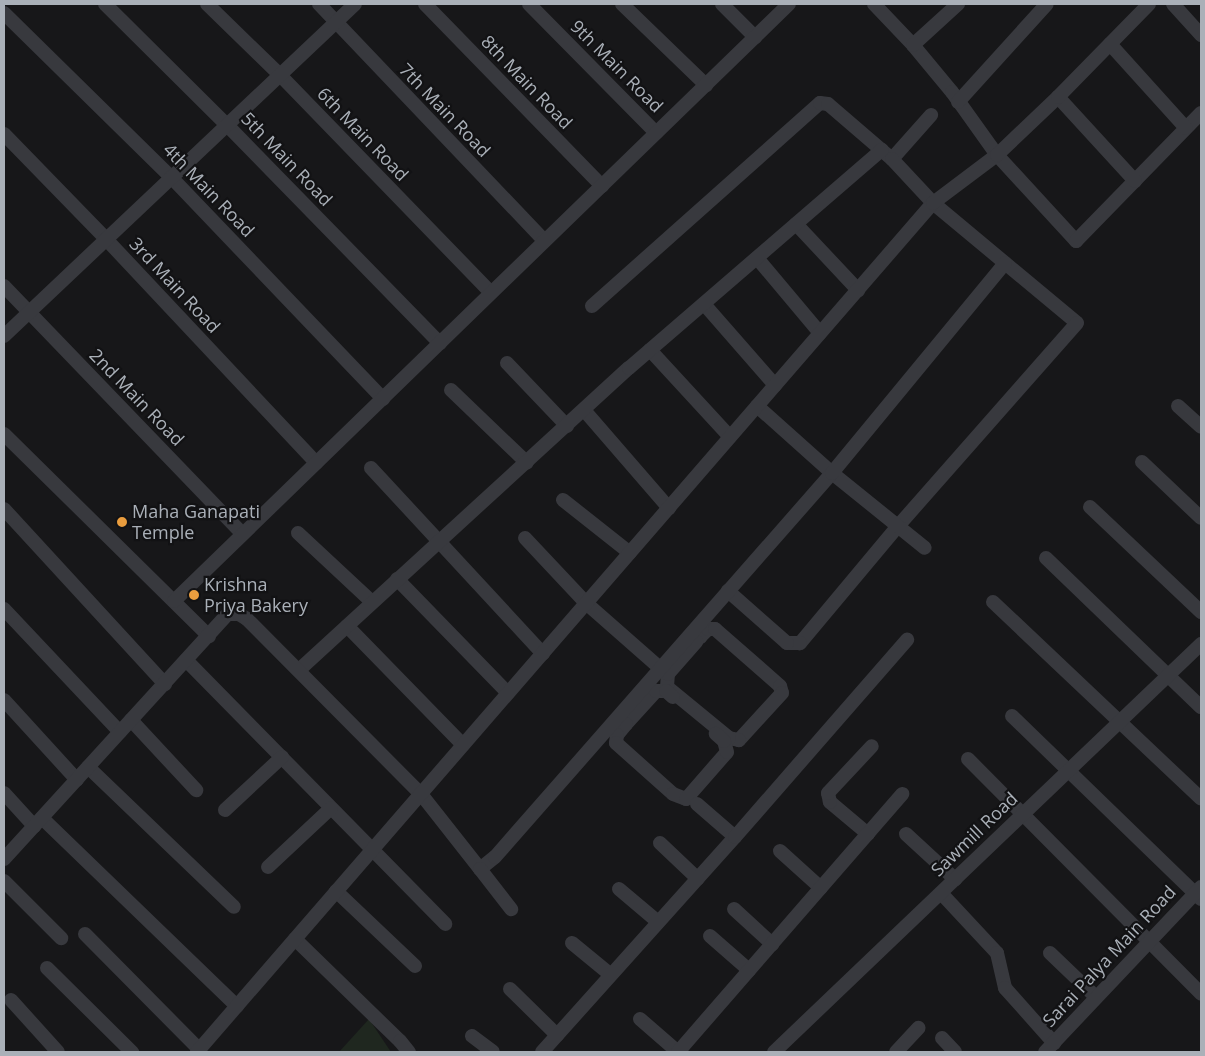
<!DOCTYPE html>
<style>
body{margin:0}
#map{position:relative;width:1205px;height:1056px;overflow:hidden;background:#171719;font-family:"Open Sans",sans-serif}
div>[style]{position:absolute}
.green>*{inset:0;background:#1f271f}
.minor>*{height:14px;margin:-7px;padding:0 7px;transform-origin:7px;border-radius:7px;background:#38393e}
.dots>*{width:14px;height:14px;translate:-50% -50%;box-sizing:border-box;border:2px solid #121214;border-radius:50%}
span{translate:-50% -50%;white-space:nowrap;text-align:center;line-height:1.15;-webkit-text-stroke:4.5px #121214;paint-order:stroke}
.street-label{font-size:18px;color:#aab0b8}
.poi-label{font-size:18px;color:#aab0b8}
.left{translate:0 -50%;text-align:left}
.frame{position:absolute;inset:0;border:5px solid #aab0b8;pointer-events:none}
</style>
<div id="map">
<div class="green">
<i style="clip-path:polygon(369px 1019px,391px 1052px,339px 1052px)"></i>
</div>
<div class="minor">
<i style="left:105px;top:4px;width:172px;rotate:44.8deg"></i>
<i style="left:227px;top:125px;width:305px;rotate:45.7deg"></i>
<i style="left:207px;top:4px;width:102px;rotate:44.2deg"></i>
<i style="left:280px;top:75px;width:303px;rotate:45.9deg"></i>
<i style="left:319px;top:4px;width:327px;rotate:46.4deg"></i>
<i style="left:425px;top:4px;width:254px;rotate:45.8deg"></i>
<i style="left:529px;top:4px;width:181px;rotate:45.4deg"></i>
<i style="left:622px;top:4px;width:117px;rotate:44deg"></i>
<i style="left:722px;top:4px;width:47px;rotate:45deg"></i>
<i style="left:874px;top:4px;width:57px;rotate:46.4deg"></i>
<i style="left:913px;top:45px;width:61px;rotate:50.3deg"></i>
<i style="left:952px;top:92px;width:77px;rotate:54.5deg"></i>
<i style="left:997px;top:155px;width:117px;rotate:47.4deg"></i>
<i style="left:1076px;top:241px;width:179px;rotate:-45.7deg"></i>
<i style="left:1173px;top:4px;width:42px;rotate:47.9deg"></i>
<i style="left:4px;top:13px;width:234px;rotate:44.5deg"></i>
<i style="left:171px;top:177px;width:307px;rotate:46.3deg"></i>
<i style="left:1110px;top:44px;width:113px;rotate:47.9deg"></i>
<i style="left:913px;top:45px;width:61px;rotate:-42.3deg"></i>
<i style="left:1058px;top:97px;width:114px;rotate:47.5deg"></i>
<i style="left:958px;top:102px;width:132px;rotate:-47.8deg"></i>
<i style="left:4px;top:134px;width:146px;rotate:45.8deg"></i>
<i style="left:106px;top:239px;width:307px;rotate:46.8deg"></i>
<i style="left:892px;top:159px;width:59px;rotate:-48.4deg"></i>
<i style="left:796px;top:224px;width:91px;rotate:46.8deg"></i>
<i style="left:757px;top:258px;width:98px;rotate:50deg"></i>
<i style="left:4px;top:286px;width:344px;rotate:46.1deg"></i>
<i style="left:704px;top:304px;width:108px;rotate:48.8deg"></i>
<i style="left:592px;top:306px;width:305px;rotate:-41.7deg"></i>
<i style="left:820px;top:103px;width:8px;rotate:7deg"></i>
<i style="left:828px;top:104px;width:84px;rotate:40.7deg"></i>
<i style="left:892px;top:159px;width:60px;rotate:47deg"></i>
<i style="left:933px;top:203px;width:187px;rotate:39.8deg"></i>
<i style="left:1077px;top:323px;width:271px;rotate:131.4deg"></i>
<i style="left:898px;top:526px;width:153px;rotate:129.9deg"></i>
<i style="left:800px;top:643px;width:13px;rotate:180deg"></i>
<i style="left:787px;top:643px;width:79px;rotate:-138.6deg"></i>
<i style="left:4px;top:336px;width:483px;rotate:-43.4deg"></i>
<i style="left:650px;top:350px;width:118px;rotate:47.4deg"></i>
<i style="left:507px;top:363px;width:87px;rotate:46.4deg"></i>
<i style="left:451px;top:390px;width:105px;rotate:43.8deg"></i>
<i style="left:757px;top:406px;width:101px;rotate:41.8deg"></i>
<i style="left:832px;top:473px;width:119px;rotate:38.9deg"></i>
<i style="left:1178px;top:406px;width:31px;rotate:42deg"></i>
<i style="left:584px;top:410px;width:130px;rotate:49.1deg"></i>
<i style="left:4px;top:434px;width:288px;rotate:44.6deg"></i>
<i style="left:1142px;top:462px;width:81px;rotate:43.5deg"></i>
<i style="left:371px;top:468px;width:253px;rotate:47.2deg"></i>
<i style="left:563px;top:500px;width:85px;rotate:38.3deg"></i>
<i style="left:1090px;top:507px;width:153px;rotate:43.4deg"></i>
<i style="left:4px;top:509px;width:238px;rotate:47.4deg"></i>
<i style="left:298px;top:533px;width:101px;rotate:43deg"></i>
<i style="left:525px;top:538px;width:89px;rotate:46.8deg"></i>
<i style="left:586px;top:603px;width:98px;rotate:41.3deg"></i>
<i style="left:1046px;top:558px;width:215px;rotate:43.9deg"></i>
<i style="left:397px;top:579px;width:159px;rotate:45.8deg"></i>
<i style="left:174px;top:601px;width:857px;rotate:-44.15deg"></i>
<i style="left:993px;top:602px;width:286px;rotate:43.4deg"></i>
<i style="left:4px;top:609px;width:169px;rotate:46.7deg"></i>
<i style="left:347px;top:626px;width:166px;rotate:45.7deg"></i>
<i style="left:696px;top:633px;width:6px;rotate:45deg"></i>
<i style="left:700px;top:637px;width:11px;rotate:-45deg"></i>
<i style="left:708px;top:629px;width:7px"></i>
<i style="left:715px;top:629px;width:86px;rotate:41.2deg"></i>
<i style="left:780px;top:686px;width:7px;rotate:74deg"></i>
<i style="left:782px;top:693px;width:64px;rotate:132.5deg"></i>
<i style="left:739px;top:740px;width:10px;rotate:-169deg"></i>
<i style="left:729px;top:738px;width:80px;rotate:-140.6deg"></i>
<i style="left:667px;top:687px;width:13px;rotate:-86deg"></i>
<i style="left:668px;top:674px;width:43px;rotate:-48.8deg"></i>
<i style="left:186px;top:660px;width:370px;rotate:45.5deg"></i>
<i style="left:299px;top:670px;width:447px;rotate:-42.5deg"></i>
<i style="left:629px;top:368px;width:334px;rotate:-40.8deg"></i>
<i style="left:4px;top:700px;width:108px;rotate:47.6deg"></i>
<i style="left:1012px;top:716px;width:263px;rotate:44.1deg"></i>
<i style="left:618px;top:718px;width:10px;rotate:37deg"></i>
<i style="left:626px;top:724px;width:45px;rotate:-47.7deg"></i>
<i style="left:656px;top:691px;width:10px"></i>
<i style="left:666px;top:691px;width:9px;rotate:41deg"></i>
<i style="left:131px;top:720px;width:96px;rotate:47.1deg"></i>
<i style="left:626px;top:724px;width:14px;rotate:129deg"></i>
<i style="left:617px;top:735px;width:8px;rotate:97deg"></i>
<i style="left:616px;top:743px;width:76px;rotate:41.8deg"></i>
<i style="left:673px;top:794px;width:14px;rotate:21deg"></i>
<i style="left:686px;top:799px;width:62px;rotate:-48.9deg"></i>
<i style="left:727px;top:752px;width:11px;rotate:-105deg"></i>
<i style="left:724px;top:741px;width:11px;rotate:-139deg"></i>
<i style="left:968px;top:759px;width:331px;rotate:45.2deg"></i>
<i style="left:88px;top:767px;width:202px;rotate:43.8deg"></i>
<i style="left:4px;top:793px;width:45px;rotate:47.7deg"></i>
<i style="left:697px;top:804px;width:50px;rotate:41deg"></i>
<i style="left:225px;top:810px;width:78px;rotate:-42.9deg"></i>
<i style="left:42px;top:818px;width:271px;rotate:44deg"></i>
<i style="left:868px;top:834px;width:50px;rotate:-139.9deg"></i>
<i style="left:830px;top:802px;width:9px;rotate:-103deg"></i>
<i style="left:828px;top:793px;width:64px;rotate:-46.9deg"></i>
<i style="left:906px;top:834px;width:67px;rotate:42.6deg"></i>
<i style="left:660px;top:843px;width:52px;rotate:43.5deg"></i>
<i style="left:780px;top:851px;width:55px;rotate:42.1deg"></i>
<i style="left:4px;top:859px;width:332px;rotate:-47.6deg"></i>
<i style="left:228px;top:614px;width:11px"></i>
<i style="left:239px;top:614px;width:9px;rotate:32deg"></i>
<i style="left:247px;top:619px;width:247px;rotate:45.2deg"></i>
<i style="left:421px;top:794px;width:95px;rotate:51.8deg"></i>
<i style="left:480px;top:869px;width:19px;rotate:-39deg"></i>
<i style="left:495px;top:857px;width:511px;rotate:-48.73deg"></i>
<i style="left:832px;top:473px;width:272px;rotate:-50.5deg"></i>
<i style="left:268px;top:867px;width:86px;rotate:-43.1deg"></i>
<i style="left:480px;top:869px;width:51px;rotate:52.2deg"></i>
<i style="left:4px;top:881px;width:81px;rotate:45deg"></i>
<i style="left:619px;top:889px;width:51px;rotate:40.2deg"></i>
<i style="left:336px;top:891px;width:109px;rotate:43.5deg"></i>
<i style="left:941px;top:893px;width:82px;rotate:47deg"></i>
<i style="left:997px;top:953px;width:36px;rotate:77deg"></i>
<i style="left:1005px;top:988px;width:74px;rotate:48.3deg"></i>
<i style="left:734px;top:909px;width:52px;rotate:42.6deg"></i>
<i style="left:85px;top:934px;width:162px;rotate:45.3deg"></i>
<i style="left:710px;top:936px;width:52px;rotate:41.1deg"></i>
<i style="left:295px;top:939px;width:146px;rotate:44.2deg"></i>
<i style="left:400px;top:1041px;width:14px;rotate:51deg"></i>
<i style="left:572px;top:943px;width:50px;rotate:39.4deg"></i>
<i style="left:1050px;top:953px;width:64px;rotate:43.7deg"></i>
<i style="left:47px;top:968px;width:120px;rotate:44.7deg"></i>
<i style="left:510px;top:989px;width:66px;rotate:44.4deg"></i>
<i style="left:11px;top:1000px;width:70px;rotate:47.9deg"></i>
<i style="left:640px;top:1019px;width:50px;rotate:41deg"></i>
<i style="left:472px;top:1036px;width:26px;rotate:37deg"></i>
<i style="left:942px;top:1038px;width:19px;rotate:47deg"></i>
<i style="left:197px;top:1052px;width:1124px;rotate:-49.08deg"></i>
<i style="left:933px;top:203px;width:80px;rotate:-36.9deg"></i>
<i style="left:997px;top:155px;width:84px;rotate:-43.6deg"></i>
<i style="left:1058px;top:97px;width:130px;rotate:-45.6deg"></i>
<i style="left:542px;top:1052px;width:289px;rotate:-48.1deg"></i>
<i style="left:735px;top:837px;width:262px;rotate:-48.9deg"></i>
<i style="left:678px;top:1052px;width:342px;rotate:-49deg"></i>
<i style="left:774px;top:1052px;width:591px;rotate:-43.7deg"></i>
<i style="left:896px;top:1052px;width:33px;rotate:-47deg"></i>
<i style="left:1045px;top:1052px;width:227px;rotate:-46.6deg"></i>
</div>
<div class="dots">
<i style="left:122px;top:522px;background:#ea9d3e"></i>
<i style="left:194px;top:595px;background:#ea9d3e"></i>
</div>
<div class="street-label">
<span style="left:617px;top:66px;rotate:45deg">9th Main Road</span>
<span style="left:527px;top:82px;rotate:46deg">8th Main Road</span>
<span style="left:445px;top:110px;rotate:46deg">7th Main Road</span>
<span style="left:363px;top:134px;rotate:46deg">6th Main Road</span>
<span style="left:287px;top:159px;rotate:46deg">5th Main Road</span>
<span style="left:209px;top:190px;rotate:46deg">4th Main Road</span>
<span style="left:175px;top:285px;rotate:47deg">3rd Main Road</span>
<span style="left:137px;top:397px;rotate:46deg">2nd Main Road</span>
<span style="left:974px;top:834px;rotate:-44deg">Sawmill Road</span>
<span style="left:1109px;top:956px;rotate:-47deg">Sarai Palya Main Road</span>
</div>
<div class="poi-label">
<span class="left" style="left:132px;top:522px">Maha Ganapati<br>Temple</span>
<span class="left" style="left:204px;top:595px">Krishna<br>Priya Bakery</span>
</div>
<div class="frame"></div>
</div>
